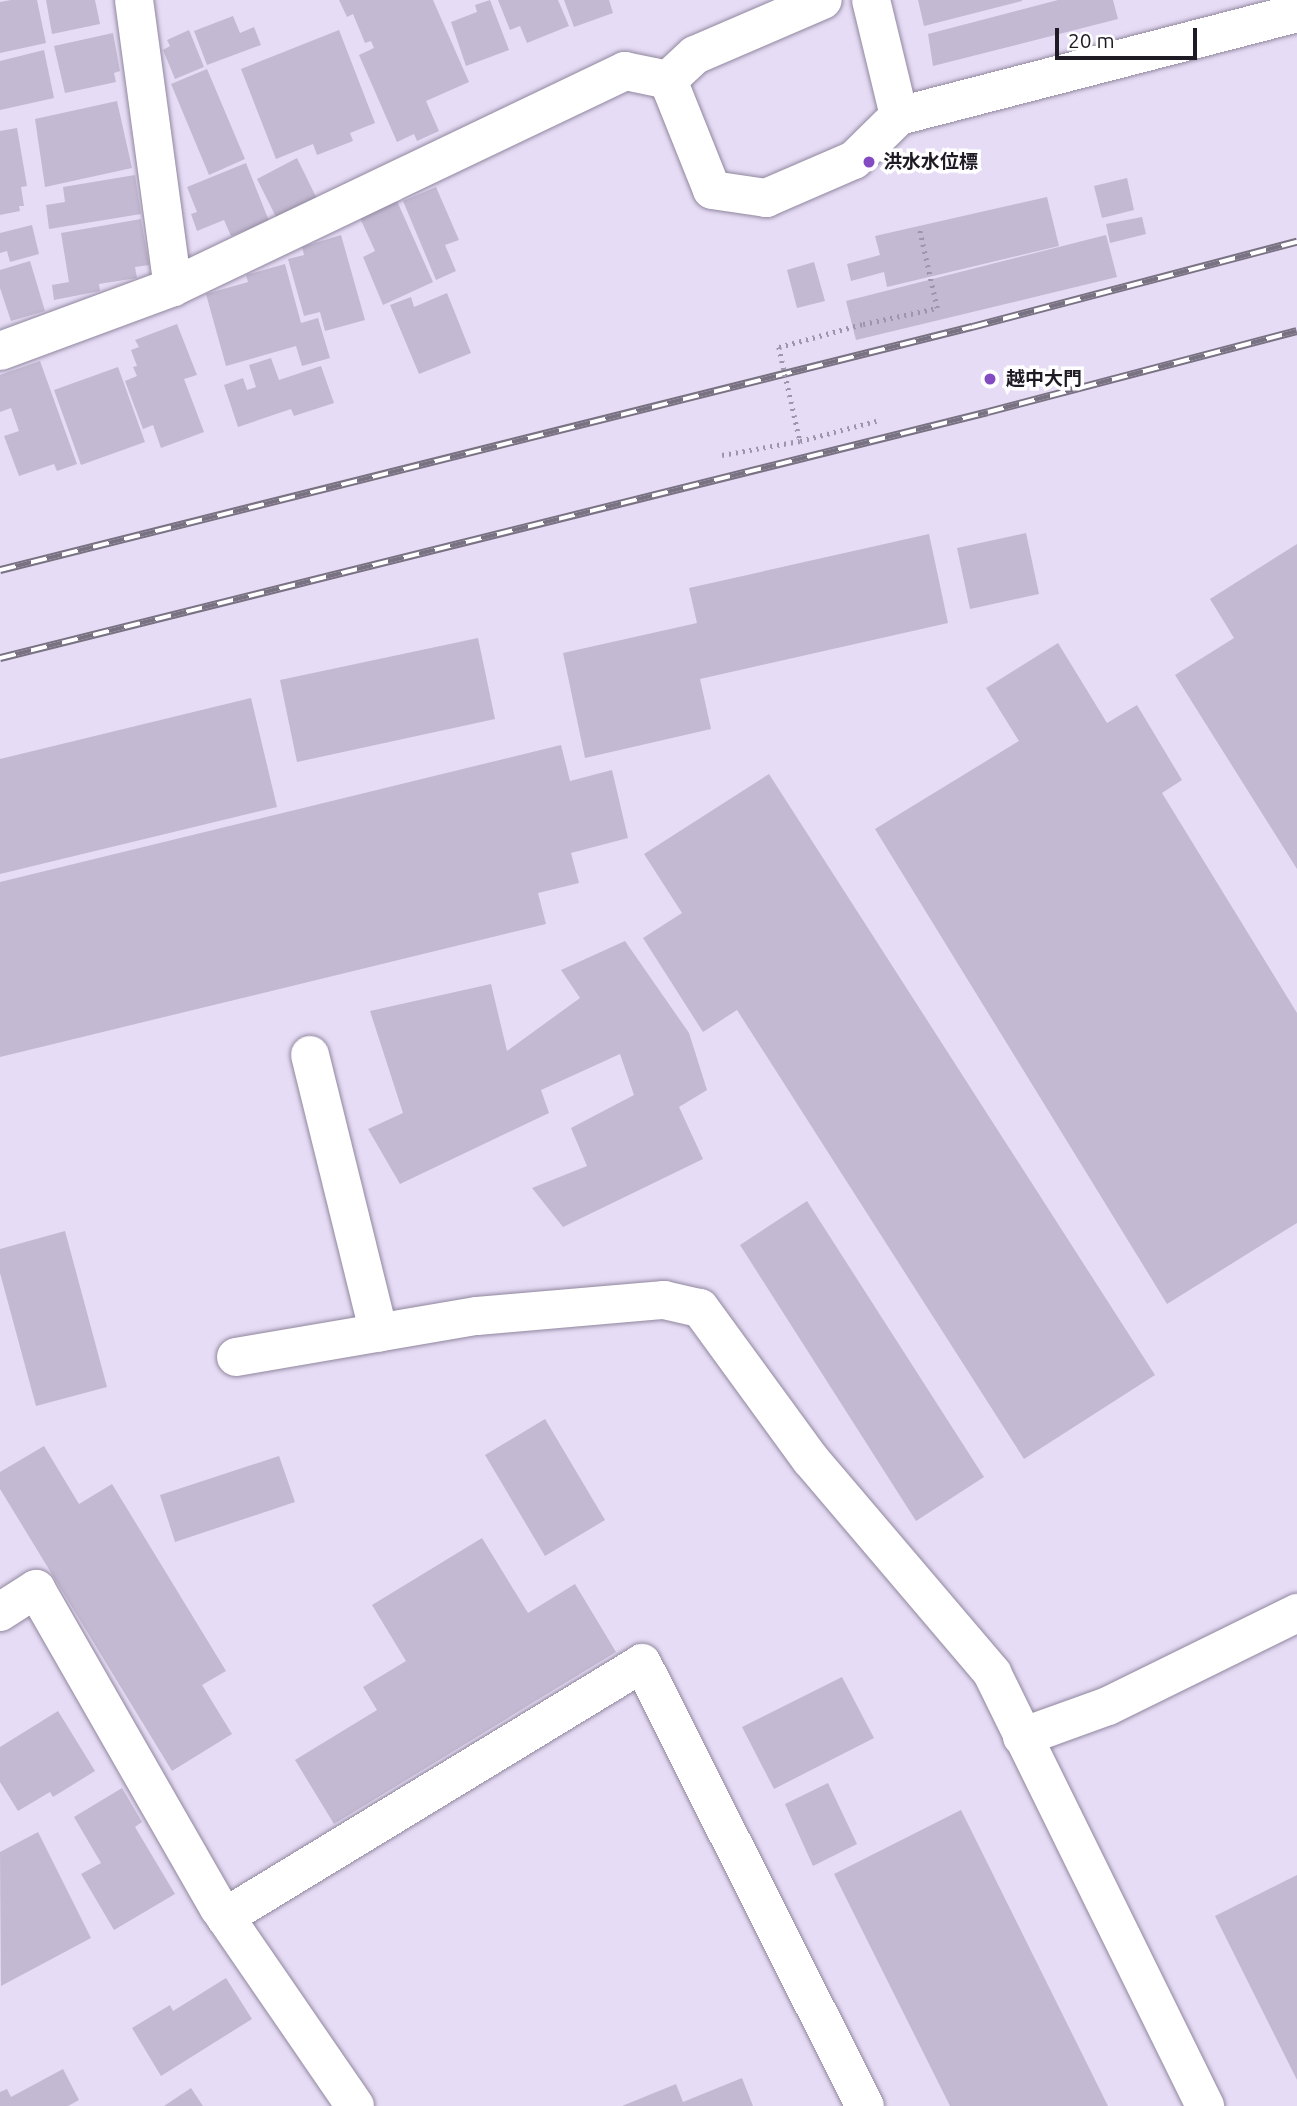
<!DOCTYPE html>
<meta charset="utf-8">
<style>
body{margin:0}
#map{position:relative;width:1297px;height:2106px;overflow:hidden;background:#e6dcf5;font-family:Ubuntu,"Noto Sans JP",sans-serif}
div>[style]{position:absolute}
.building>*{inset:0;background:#c3b9d2}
.path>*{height:4.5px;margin-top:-2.25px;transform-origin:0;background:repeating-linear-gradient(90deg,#9d95a9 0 2px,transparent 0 7px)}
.roads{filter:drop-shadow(0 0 2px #90879e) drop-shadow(0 0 2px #90879e)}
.minor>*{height:38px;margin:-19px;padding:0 19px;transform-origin:19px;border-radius:19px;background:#fff}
.rail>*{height:8px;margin-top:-4px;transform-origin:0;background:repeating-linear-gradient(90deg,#fff 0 16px,#797282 0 32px);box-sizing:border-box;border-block:2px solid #797282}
.path-bridge>*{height:4.5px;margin-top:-2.25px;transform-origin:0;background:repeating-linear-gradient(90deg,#9d95a9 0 2px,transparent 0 7px)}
.dots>*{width:19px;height:19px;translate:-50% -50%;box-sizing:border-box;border:4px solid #fff;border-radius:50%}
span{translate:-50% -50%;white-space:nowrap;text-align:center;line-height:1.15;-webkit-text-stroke:7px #fff;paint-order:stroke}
.poi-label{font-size:19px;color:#1f1b24;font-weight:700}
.left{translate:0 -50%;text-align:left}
.scale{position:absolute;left:1055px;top:28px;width:142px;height:32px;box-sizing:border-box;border:4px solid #1f1b24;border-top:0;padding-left:9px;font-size:21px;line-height:24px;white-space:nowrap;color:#1f1b24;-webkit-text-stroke:5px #fff;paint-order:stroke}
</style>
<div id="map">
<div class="building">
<i style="clip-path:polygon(11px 0,37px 0,46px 43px,0 53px,0 2px)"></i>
<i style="clip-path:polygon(46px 0,95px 0,100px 24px,52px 34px)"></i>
<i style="clip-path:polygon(339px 0,433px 0,469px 82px,426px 101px,439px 131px,417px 141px,414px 134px,397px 142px,359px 55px,374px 48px,371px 41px,365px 43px,353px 14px,347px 17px)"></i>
<i style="clip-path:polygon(490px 0,509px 50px,466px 66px,451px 22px,477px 12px,475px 5px)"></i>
<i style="clip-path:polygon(498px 0,558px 0,569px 26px,527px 43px,520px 26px,510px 30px)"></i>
<i style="clip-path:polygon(564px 0,609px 0,613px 13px,574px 27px)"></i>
<i style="clip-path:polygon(918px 0,1022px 0,1022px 1px,924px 26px)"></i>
<i style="clip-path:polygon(1058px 0,1113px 0,1118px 19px,933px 66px,928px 34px)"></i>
<i style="clip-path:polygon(233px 16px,240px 33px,254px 27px,261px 45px,207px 65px,194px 31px)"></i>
<i style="clip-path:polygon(189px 30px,204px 67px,175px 79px,163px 50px,170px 46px,167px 40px)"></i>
<i style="clip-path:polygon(339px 30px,375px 123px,350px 133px,353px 141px,317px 155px,313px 144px,276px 159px,241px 69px)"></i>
<i style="clip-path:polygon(113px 33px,120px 71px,114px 73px,116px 82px,65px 93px,54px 46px)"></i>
<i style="clip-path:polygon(44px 50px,54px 98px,0 110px,0 61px)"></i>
<i style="clip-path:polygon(207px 69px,245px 159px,209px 175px,171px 84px)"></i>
<i style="clip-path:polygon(117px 101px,132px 168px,45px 187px,35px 119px)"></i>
<i style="clip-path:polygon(17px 128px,27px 186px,21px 187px,24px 206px,19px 206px,20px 211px,0 215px,0 131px)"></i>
<i style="clip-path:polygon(297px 158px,317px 199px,277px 219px,257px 179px)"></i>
<i style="clip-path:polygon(246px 163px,269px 221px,231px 236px,224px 220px,197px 231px,191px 214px,197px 212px,187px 187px)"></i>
<i style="clip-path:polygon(135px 175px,141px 214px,49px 229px,46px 205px,65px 202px,63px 187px)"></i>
<i style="clip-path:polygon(1127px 178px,1134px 210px,1102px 218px,1094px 186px)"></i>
<i style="clip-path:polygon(436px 187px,459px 240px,445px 245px,456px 271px,436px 280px,403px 201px)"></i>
<i style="clip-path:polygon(1047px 197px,1059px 246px,887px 287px,884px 272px,851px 281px,847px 264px,880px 255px,875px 236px)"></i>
<i style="clip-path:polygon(397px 201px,433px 282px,383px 305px,363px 257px,375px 251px,360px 218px)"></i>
<i style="clip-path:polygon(1142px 217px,1146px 234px,1110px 243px,1106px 224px)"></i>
<i style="clip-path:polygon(141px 219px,149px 265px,135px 267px,137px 278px,99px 284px,100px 291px,54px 300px,52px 285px,69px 282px,61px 233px)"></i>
<i style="clip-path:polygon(32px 225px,39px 254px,10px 262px,7px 251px,0 253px,0 233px)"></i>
<i style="clip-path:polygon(341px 235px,365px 320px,325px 331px,320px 312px,304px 316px,288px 259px,304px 255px,302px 247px)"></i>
<i style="clip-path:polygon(1106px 235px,1117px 277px,856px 340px,846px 301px)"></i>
<i style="clip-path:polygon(30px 261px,45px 311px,11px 321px,0 288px,0 270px)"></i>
<i style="clip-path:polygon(814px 262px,825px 301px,797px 308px,787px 270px)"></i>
<i style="clip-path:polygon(285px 264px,301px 323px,318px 318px,330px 358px,302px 366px,296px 346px,226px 366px,206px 294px,248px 282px,246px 275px)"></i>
<i style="clip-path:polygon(447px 293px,471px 353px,419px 374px,390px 305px,411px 297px,414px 307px)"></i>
<i style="clip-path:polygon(177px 324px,197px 375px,184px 379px,204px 432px,161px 448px,153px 425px,143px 429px,125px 381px,137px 376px,133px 367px,137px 366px,131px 350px,139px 347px,135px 340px)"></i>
<i style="clip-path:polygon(271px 358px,279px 380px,321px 366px,334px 403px,294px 416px,291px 409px,238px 427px,224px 385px,243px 378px,247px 390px,256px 387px,249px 365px)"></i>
<i style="clip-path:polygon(40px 361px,77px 464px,57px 471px,54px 464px,19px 476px,4px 436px,19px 431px,11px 408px,0 412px,0 375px)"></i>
<i style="clip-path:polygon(118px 367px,145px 442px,81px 465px,54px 390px)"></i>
<i style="clip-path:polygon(1026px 533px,1039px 594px,970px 609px,957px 548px)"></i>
<i style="clip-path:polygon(929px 534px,948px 623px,700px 679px,711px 729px,585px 758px,563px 653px,697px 623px,689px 588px)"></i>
<i style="clip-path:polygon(1297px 544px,1297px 869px,1175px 675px,1234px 638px,1210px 599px)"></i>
<i style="clip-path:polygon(478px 638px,495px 719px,297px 762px,280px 680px)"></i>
<i style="clip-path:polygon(1058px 643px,1107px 723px,1137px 705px,1182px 780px,1162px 793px,1297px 1013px,1297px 1223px,1167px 1304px,875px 829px,1019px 741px,986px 688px)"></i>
<i style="clip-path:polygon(251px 698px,277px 807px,0 874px,0 759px)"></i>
<i style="clip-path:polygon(561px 745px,570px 781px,612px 770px,628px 838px,571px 853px,579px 883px,538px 893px,546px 924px,0 1057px,0 882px)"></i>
<i style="clip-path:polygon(769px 774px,1155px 1375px,1024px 1459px,737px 1010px,703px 1032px,643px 938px,682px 913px,644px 854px)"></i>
<i style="clip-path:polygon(625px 941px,689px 1033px,707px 1090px,679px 1107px,703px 1159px,563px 1227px,532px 1188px,587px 1166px,571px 1128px,634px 1095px,620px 1054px,541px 1090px,549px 1113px,400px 1184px,368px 1129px,403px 1113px,370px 1011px,491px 984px,507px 1051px,580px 998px,561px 970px)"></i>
<i style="clip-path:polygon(807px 1201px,984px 1477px,916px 1521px,740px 1245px)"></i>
<i style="clip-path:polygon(65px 1231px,107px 1387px,36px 1406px,0 1273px,0 1249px)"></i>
<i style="clip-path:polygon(545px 1419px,605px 1520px,545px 1556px,485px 1455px)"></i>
<i style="clip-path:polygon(44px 1446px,79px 1504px,112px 1484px,226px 1671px,202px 1685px,232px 1734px,172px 1771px,0 1489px,0 1472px)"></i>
<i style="clip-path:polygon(279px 1456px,295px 1502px,175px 1542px,160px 1495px)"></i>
<i style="clip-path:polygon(482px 1538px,528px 1613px,575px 1584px,616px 1652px,334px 1824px,295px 1760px,377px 1710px,363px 1687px,406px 1661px,372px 1605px)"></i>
<i style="clip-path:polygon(842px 1677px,874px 1738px,774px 1789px,742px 1727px)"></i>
<i style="clip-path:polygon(58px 1711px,95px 1771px,53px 1797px,50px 1792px,18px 1811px,0 1782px,0 1747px)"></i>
<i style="clip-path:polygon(828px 1783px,857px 1844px,813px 1866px,785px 1804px)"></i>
<i style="clip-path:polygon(122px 1788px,142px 1822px,135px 1827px,175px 1894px,114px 1930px,81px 1874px,101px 1863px,74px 1817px)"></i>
<i style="clip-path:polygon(961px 1810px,1108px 2106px,950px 2106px,834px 1874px)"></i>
<i style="clip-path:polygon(38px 1832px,91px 1938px,1px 1986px,0 1852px)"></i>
<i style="clip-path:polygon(1297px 1875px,1297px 2080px,1215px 1916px)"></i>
<i style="clip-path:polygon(226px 1978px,252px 2019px,161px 2076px,132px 2028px,170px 2005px,173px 2011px)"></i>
<i style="clip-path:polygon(63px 2069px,79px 2100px,68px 2106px,0 2106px,0 2092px,7px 2089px,11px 2097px)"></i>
<i style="clip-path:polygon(742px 2078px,753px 2106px,622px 2106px,676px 2084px,683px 2102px)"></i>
<i style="clip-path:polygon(191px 2088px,203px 2106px,164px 2106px)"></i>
</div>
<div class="path">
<i style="left:779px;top:347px;width:87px;rotate:-15.3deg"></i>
<i style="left:863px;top:324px;width:76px;rotate:-12.2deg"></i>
<i style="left:937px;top:308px;width:82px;rotate:-102.7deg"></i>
<i style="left:722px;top:455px;width:79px;rotate:-10.2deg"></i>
<i style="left:800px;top:441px;width:79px;rotate:-14.7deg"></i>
</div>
<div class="roads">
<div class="minor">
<i style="left:134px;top:0;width:290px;rotate:82.3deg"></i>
<i style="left:871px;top:0;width:119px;rotate:76.4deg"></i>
<i style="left:668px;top:80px;width:118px;rotate:68.2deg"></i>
<i style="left:712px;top:190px;width:55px;rotate:8.4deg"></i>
<i style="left:766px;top:198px;width:96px;rotate:-23.4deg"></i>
<i style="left:854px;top:160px;width:63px;rotate:-44.4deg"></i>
<i style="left:899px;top:116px;width:411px;rotate:-14.5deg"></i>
<i style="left:0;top:351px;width:184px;rotate:-20.3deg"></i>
<i style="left:173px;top:287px;width:501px;rotate:-25.54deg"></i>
<i style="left:625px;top:71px;width:44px;rotate:11.8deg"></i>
<i style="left:668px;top:80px;width:37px;rotate:-43deg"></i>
<i style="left:695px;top:55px;width:139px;rotate:-23.3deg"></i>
<i style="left:310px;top:1055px;width:286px;rotate:76.1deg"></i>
<i style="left:236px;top:1357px;width:244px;rotate:-9.7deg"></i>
<i style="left:477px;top:1316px;width:188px;rotate:-4.9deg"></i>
<i style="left:664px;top:1300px;width:37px;rotate:13deg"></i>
<i style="left:700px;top:1308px;width:188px;rotate:53.9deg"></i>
<i style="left:811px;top:1460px;width:280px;rotate:49.6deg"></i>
<i style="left:992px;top:1673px;width:483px;rotate:63.8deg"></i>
<i style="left:0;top:1612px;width:43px;rotate:-32.6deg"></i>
<i style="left:36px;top:1589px;width:368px;rotate:60.2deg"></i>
<i style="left:219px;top:1908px;width:240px;rotate:55.5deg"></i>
<i style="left:1022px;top:1737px;width:91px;rotate:-19.8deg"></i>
<i style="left:1108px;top:1706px;width:211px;rotate:-26.2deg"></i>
<i style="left:225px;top:1917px;width:488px;rotate:-31.3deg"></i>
<i style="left:642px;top:1663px;width:496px;rotate:63.3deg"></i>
</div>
</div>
<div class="rail">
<i style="left:0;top:570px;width:1002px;rotate:-14.04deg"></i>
<i style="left:972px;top:327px;width:336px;rotate:-14.7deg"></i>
<i style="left:0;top:658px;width:1018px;rotate:-13.98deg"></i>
<i style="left:988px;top:412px;width:319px;rotate:-14.7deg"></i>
</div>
<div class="path-bridge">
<i style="left:779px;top:347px;width:96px;rotate:77.4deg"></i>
</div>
<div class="dots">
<i style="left:869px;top:162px;background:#834ac1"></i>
<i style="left:990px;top:379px;background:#834ac1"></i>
</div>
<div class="poi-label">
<span class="left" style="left:883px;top:162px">洪水水位標</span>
<span class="left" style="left:1006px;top:379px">越中大門</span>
</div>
<div class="scale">20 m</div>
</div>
